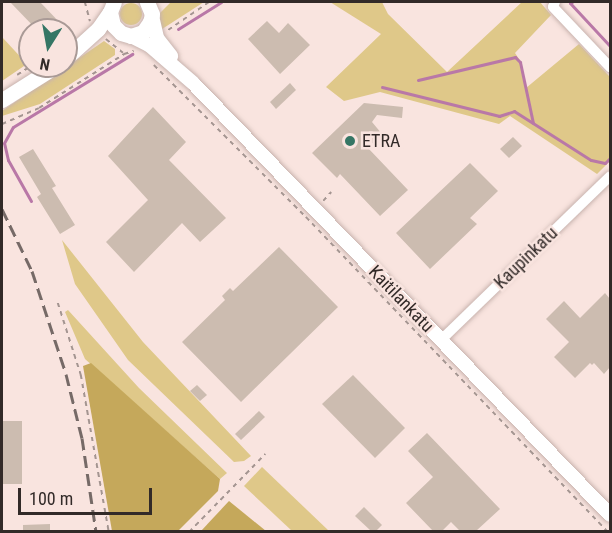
<!DOCTYPE html>
<style>
body{margin:0}
#map{position:relative;width:612px;height:533px;overflow:hidden;background:#f9e4df;font-family:"Roboto Condensed",sans-serif}
div>[style]{position:absolute}
.green>*{inset:0;background:#dfc889}
.round{border-radius:50%}
.forest>*{inset:0;background:#c5a85b}
.stream>*{height:3px;margin:-1.5px;padding:0 1.5px;transform-origin:1.5px;border-radius:1.5px;background:#b978a7}
.building>*{inset:0;background:#ccbcb0}
.path>*{height:1.5px;margin-top:-0.75px;transform-origin:0;background:repeating-linear-gradient(90deg,#a49591 0 4.5px,transparent 0 9px)}
.roads{filter:drop-shadow(0 0 2px #c8b3ae) drop-shadow(0 0 2px #c8b3ae)}
.minor>*{height:10px;margin:-5px;padding:0 5px;transform-origin:5px;border-radius:5px;background:#fff}
.tertiary>*{height:14px;margin:-7px;padding:0 7px;transform-origin:7px;border-radius:7px;background:#fff}
.secondary>*{height:15px;margin:-7.5px;padding:0 7.5px;transform-origin:7.5px;border-radius:7.5px;background:#fff}
.rail>*{height:3px;margin-top:-1.5px;transform-origin:0;background:repeating-linear-gradient(90deg,#766a67 0 12px,transparent 0 18px)}
.dots>*{width:16px;height:16px;translate:-50% -50%;box-sizing:border-box;border:3px solid #f9e4df;border-radius:50%}
span{translate:-50% -50%;white-space:nowrap;text-align:center;line-height:1.15;-webkit-text-stroke:5px #f9e4df;paint-order:stroke}
.poi-label{font-size:18px;color:#322a28}
.left{translate:0 -50%;text-align:left}
.street-label{font-size:18px;color:#322a28}
.frame{position:absolute;inset:0;border:3px solid #322a28;pointer-events:none}
.north{position:absolute;left:18px;top:18px;width:60px;height:60px;box-sizing:border-box;background:#f9e4df;border:2px solid #a99a96;border-radius:50%;rotate:191deg;font-size:16px;font-weight:700;line-height:24px;text-align:center;color:#322a28}
.north::after{content:'';display:block;margin:auto;width:21px;height:27px;background:#357665;clip-path:polygon(50% 0,100% 100%,50% 72%,0 100%)}
.scale{position:absolute;left:18px;top:488px;width:134px;height:27px;box-sizing:border-box;border:3px solid #322a28;border-top:0;padding-left:8px;font-size:18px;line-height:21px;white-space:nowrap;color:#322a28;-webkit-text-stroke:4px #f9e4df;paint-order:stroke}
</style>
<div id="map">
<div class="green">
<i style="clip-path:polygon(171px 2px,204px 2px,159px 31px,160px 13px)"></i>
<i style="clip-path:polygon(330px 2px,382px 2px,388px 14px,447px 72px,522px 2px,540px 2px,551px 15px,515px 53px,521px 62px,526px 88px,579px 44px,610px 77px,610px 161px,597px 174px,510px 116px,499px 124px,380px 92px,344px 101px,326px 87px,381px 34px)"></i>
<i class="round" style="left:120px;top:3px;width:22px;height:22px"></i>
<i style="clip-path:polygon(2px 37px,27px 64px,2px 81px)"></i>
<i style="clip-path:polygon(104px 41px,115px 49px,115px 55px,40px 104px,2px 116px,2px 111px)"></i>
<i style="clip-path:polygon(62px 240px,143px 342px,251px 456px,244px 461px,234px 462px,128px 360px,75px 284px)"></i>
<i style="clip-path:polygon(68px 310px,139px 388px,227px 473px,220px 479px,85px 359px,65px 312px)"></i>
<i style="clip-path:polygon(262px 467px,329px 531px,292px 531px,244px 486px)"></i>
</div>
<div class="forest">
<i style="clip-path:polygon(91px 363px,220px 479px,218px 491px,178px 531px,112px 531px,83px 366px)"></i>
<i style="clip-path:polygon(229px 501px,266px 531px,201px 531px)"></i>
</div>
<div class="stream">
<i style="left:572px;top:2px;width:2px;rotate:153deg"></i>
<i style="left:570px;top:3px;width:59px;rotate:47.1deg"></i>
<i style="left:178px;top:29px;width:51px;rotate:-32.1deg"></i>
<i style="left:418px;top:80px;width:100px;rotate:-13.3deg"></i>
<i style="left:515px;top:57px;width:7px;rotate:45deg"></i>
<i style="left:520px;top:62px;width:62px;rotate:78deg"></i>
<i style="left:382px;top:87px;width:121px;rotate:13.9deg"></i>
<i style="left:499px;top:116px;width:16px;rotate:-18deg"></i>
<i style="left:514px;top:111px;width:91px;rotate:32.5deg"></i>
<i style="left:591px;top:160px;width:14px;rotate:12deg"></i>
<i style="left:605px;top:163px;width:7px;rotate:-45deg"></i>
<i style="left:31px;top:201px;width:47px;rotate:-119.3deg"></i>
<i style="left:8px;top:160px;width:17px;rotate:-103deg"></i>
<i style="left:4px;top:143px;width:18px;rotate:-61deg"></i>
<i style="left:13px;top:127px;width:140px;rotate:-31.5deg"></i>
</div>
<div class="building">
<i style="clip-path:polygon(10px 2px,40px 2px,62px 25px,56px 30px,37px 30px)"></i>
<i style="clip-path:polygon(267px 21px,279px 33px,288px 23px,310px 45px,280px 74px,248px 39px)"></i>
<i style="clip-path:polygon(290px 83px,296px 90px,276px 109px,270px 102px)"></i>
<i style="clip-path:polygon(364px 103px,403px 107px,402px 118px,377px 115px,372px 122px,382px 134px,368px 148px,408px 190px,380px 216px,340px 174px,337px 178px,312px 153px)"></i>
<i style="clip-path:polygon(153px 107px,186px 142px,169px 160px,226px 218px,200px 242px,182px 223px,134px 272px,106px 242px,148px 200px,108px 156px)"></i>
<i style="clip-path:polygon(513px 137px,522px 146px,509px 158px,500px 149px)"></i>
<i style="clip-path:polygon(33px 149px,56px 186px,52px 188px,75px 225px,60px 234px,37px 197px,41px 194px,19px 157px)"></i>
<i style="clip-path:polygon(470px 163px,498px 191px,470px 218px,477px 224px,430px 269px,396px 233px)"></i>
<i style="clip-path:polygon(279px 247px,338px 307px,241px 402px,182px 342px,225px 300px,222px 296px,230px 288px,233px 291px)"></i>
<i style="clip-path:polygon(605px 293px,610px 299px,610px 367px,604px 374px,594px 363px,592px 365px,590px 363px,575px 378px,554px 357px,569px 342px,546px 319px,564px 301px,580px 318px)"></i>
<i style="clip-path:polygon(353px 375px,405px 428px,375px 458px,322px 404px)"></i>
<i style="clip-path:polygon(197px 385px,207px 395px,200px 401px,190px 391px)"></i>
<i style="clip-path:polygon(259px 411px,265px 417px,241px 440px,235px 434px)"></i>
<i style="clip-path:polygon(2px 421px,22px 421px,22px 484px,2px 484px)"></i>
<i style="clip-path:polygon(427px 433px,500px 509px,476px 531px,460px 531px,451px 522px,442px 531px,433px 531px,406px 503px,433px 477px,408px 451px)"></i>
<i style="clip-path:polygon(364px 507px,382px 525px,376px 531px,371px 531px,355px 516px)"></i>
<i style="clip-path:polygon(50px 524px,50px 531px,23px 531px,23px 525px)"></i>
</div>
<div class="path">
<i style="left:85px;top:2px;width:20px;rotate:75deg"></i>
<i style="left:168px;top:30px;width:50px;rotate:-34.3deg"></i>
<i style="left:106px;top:39px;width:22px;rotate:39deg"></i>
<i style="left:154px;top:65px;width:215px;rotate:45deg"></i>
<i style="left:306px;top:217px;width:436px;rotate:46.2deg"></i>
<i style="left:17px;top:75px;width:17px;rotate:-33deg"></i>
<i style="left:2px;top:124px;width:40px;rotate:-23.4deg"></i>
<i style="left:39px;top:108px;width:101px;rotate:-32.4deg"></i>
<i style="left:124px;top:54px;width:10px;rotate:-17deg"></i>
<i style="left:323px;top:201px;width:12px;rotate:-48deg"></i>
<i style="left:58px;top:303px;width:76px;rotate:72.3deg"></i>
<i style="left:81px;top:375px;width:159px;rotate:79.9deg"></i>
<i style="left:189px;top:532px;width:109px;rotate:-45.7deg"></i>
</div>
<div class="roads">
<div class="minor">
<i style="left:555px;top:2px;width:5px;rotate:112deg"></i>
<i style="left:553px;top:7px;width:83px;rotate:46.5deg"></i>
<i style="left:441px;top:340px;width:235px;rotate:-44.1deg"></i>
</div>
<div class="tertiary">
<i style="left:152px;top:16px;width:23px;rotate:77deg"></i>
<i style="left:157px;top:38px;width:23px;rotate:52deg"></i>
<i style="left:131px;top:36px;width:20px;rotate:27deg"></i>
<i style="left:149px;top:45px;width:58px;rotate:40.8deg"></i>
<i style="left:193px;top:83px;width:600px;rotate:46.01deg"></i>
</div>
<div class="secondary">
<i style="left:114px;top:2px;width:11px;rotate:112deg"></i>
<i style="left:110px;top:12px;width:13px;rotate:77deg"></i>
<i style="left:113px;top:25px;width:11px;rotate:45deg"></i>
<i style="left:121px;top:33px;width:10px;rotate:17deg"></i>
<i style="left:131px;top:36px;width:13px;rotate:-18deg"></i>
<i style="left:143px;top:32px;width:12px;rotate:-55deg"></i>
<i style="left:150px;top:22px;width:8px;rotate:-76deg"></i>
<i style="left:152px;top:14px;width:13px;rotate:-113deg"></i>
<i style="left:66px;top:58px;width:43px;rotate:-42.2deg"></i>
<i style="left:98px;top:29px;width:21px;rotate:-55deg"></i>
<i style="left:2px;top:100px;width:64px;rotate:-32.2deg"></i>
</div>
</div>
<div class="rail">
<i style="left:2px;top:209px;width:69px;rotate:64.2deg"></i>
<i style="left:32px;top:271px;width:108px;rotate:71.7deg"></i>
<i style="left:66px;top:374px;width:66px;rotate:76deg"></i>
<i style="left:82px;top:438px;width:95px;rotate:81.5deg"></i>
</div>
<div class="dots">
<i style="left:350px;top:141px;background:#357665"></i>
</div>
<div class="poi-label">
<span class="left" style="left:362px;top:141px">ETRA</span>
</div>
<div class="street-label">
<span style="left:526px;top:258px;rotate:-44deg">Kaupinkatu</span>
<span style="left:401px;top:299px;rotate:46deg">Kaitilankatu</span>
</div>
<div class="frame"></div>
<div class="north">N</div>
<div class="scale">100 m</div>
</div>
